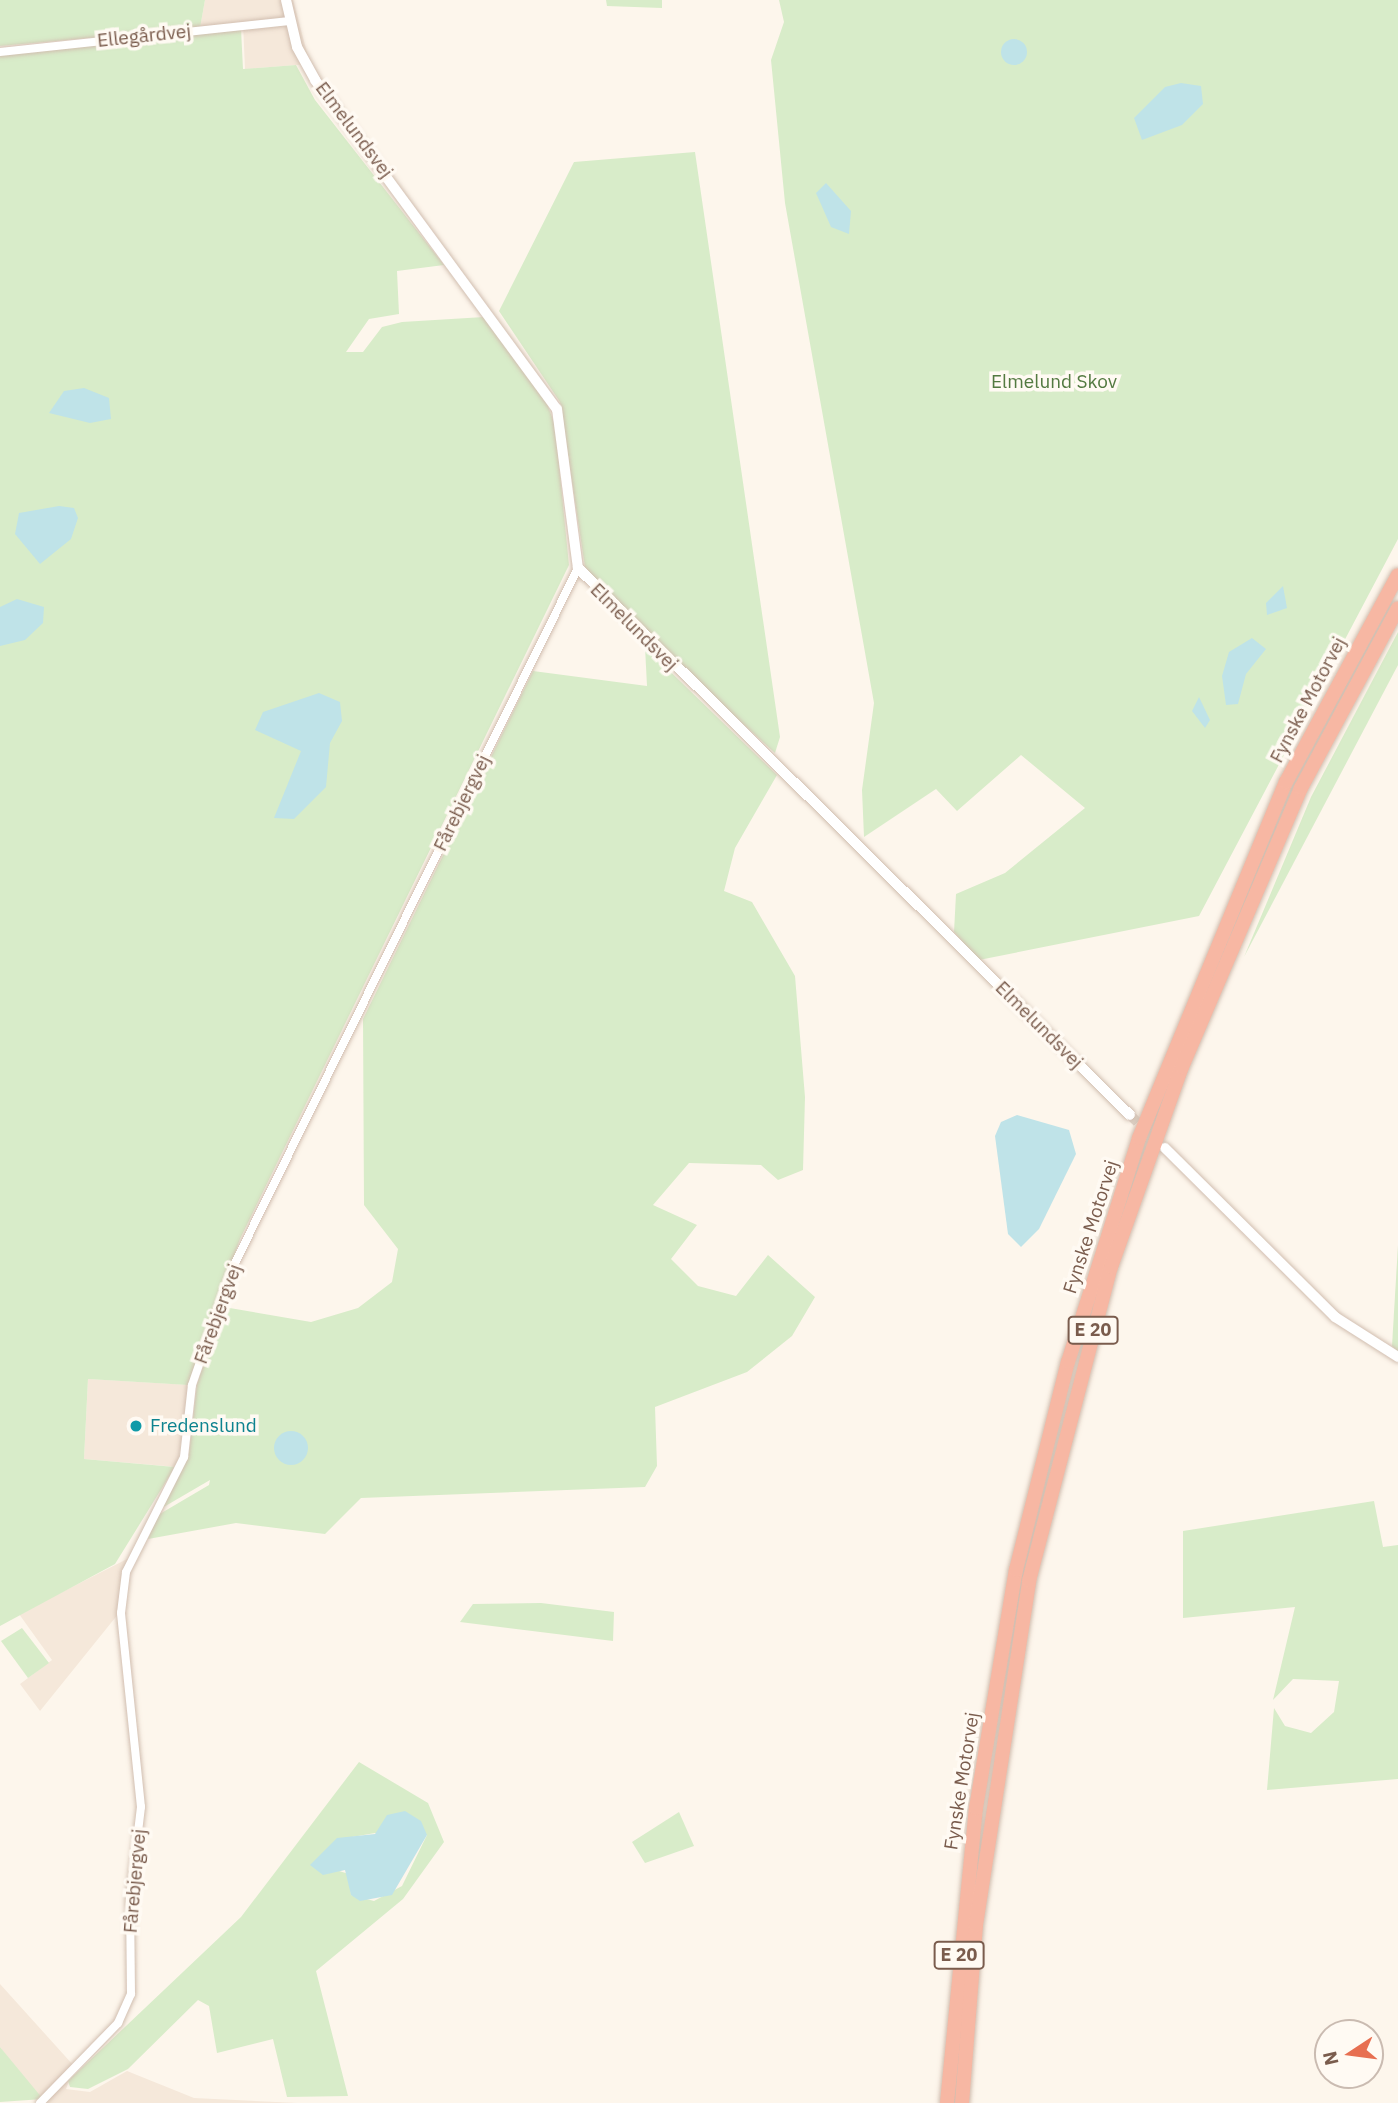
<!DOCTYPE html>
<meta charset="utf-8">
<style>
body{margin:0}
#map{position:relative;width:1398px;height:2103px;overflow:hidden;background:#fdf6ec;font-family:"IBM Plex Sans",sans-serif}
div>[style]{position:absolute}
.residential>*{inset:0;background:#f5e8da}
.green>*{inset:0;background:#d8ecc9}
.water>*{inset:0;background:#bfe3e8}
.round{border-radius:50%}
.tertiary-tunnel>*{height:10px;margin-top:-5px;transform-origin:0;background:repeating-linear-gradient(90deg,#dcd0c4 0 10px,transparent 0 15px)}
.roads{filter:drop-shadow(0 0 2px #d1beb0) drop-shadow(0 0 2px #d1beb0)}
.minor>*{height:8px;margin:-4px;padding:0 4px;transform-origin:4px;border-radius:4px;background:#fff}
.tertiary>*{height:10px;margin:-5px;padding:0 5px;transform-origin:5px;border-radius:5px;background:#fff}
.motorway>*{height:14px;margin:-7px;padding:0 7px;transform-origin:7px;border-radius:7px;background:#f7b7a3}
.dots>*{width:19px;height:19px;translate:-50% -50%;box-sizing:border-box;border:4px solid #fffaf3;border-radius:50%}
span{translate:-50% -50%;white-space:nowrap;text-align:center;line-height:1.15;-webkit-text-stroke:7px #fffaf3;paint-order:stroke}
.shield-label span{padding:2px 5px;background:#fffaf3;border:2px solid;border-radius:5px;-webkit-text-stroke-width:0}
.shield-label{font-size:18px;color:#7a5c4d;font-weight:700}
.street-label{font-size:19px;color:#7a5c4d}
.park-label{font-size:19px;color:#537a41}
.culture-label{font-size:19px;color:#0d838f}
.left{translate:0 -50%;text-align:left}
.north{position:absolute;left:1314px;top:2019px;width:70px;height:70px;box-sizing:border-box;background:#fffaf3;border:2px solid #cabbb1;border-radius:50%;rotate:257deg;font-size:19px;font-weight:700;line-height:28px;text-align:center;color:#7a5c4d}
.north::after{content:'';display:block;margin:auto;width:24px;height:32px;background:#e76f51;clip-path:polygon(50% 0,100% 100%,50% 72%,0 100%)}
</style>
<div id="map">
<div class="residential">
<i style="clip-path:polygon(205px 0,293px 0,310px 64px,245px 69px,243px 23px,200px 28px)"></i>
<i style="clip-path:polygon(88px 1379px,190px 1385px,177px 1467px,84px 1459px)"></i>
<i style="clip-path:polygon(129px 1558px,119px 1613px,40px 1711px,20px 1684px,52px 1660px,19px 1614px)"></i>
<i style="clip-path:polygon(0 1984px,74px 2066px,66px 2089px,90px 2092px,127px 2071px,194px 2098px,298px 2103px,41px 2103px,0 2047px)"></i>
</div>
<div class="green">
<i style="clip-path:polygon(0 0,205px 0,200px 28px,0 46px)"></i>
<i style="clip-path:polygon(606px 0,662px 0,662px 8px,607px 6px)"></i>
<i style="clip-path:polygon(779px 0,1398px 0,1398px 539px,1199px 916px,979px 960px,954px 932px,956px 894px,1005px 873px,1085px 808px,1021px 755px,957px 811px,936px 789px,864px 837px,862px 790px,874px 703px,785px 203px,771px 60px,784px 22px)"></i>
<i style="clip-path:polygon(241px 29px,243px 69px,296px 65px,315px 100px,444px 265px,397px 271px,399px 314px,369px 319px,346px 352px,363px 352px,382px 327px,402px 322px,484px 317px,546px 401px,555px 425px,569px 565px,240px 1239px,188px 1385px,88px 1379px,84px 1459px,175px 1467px,115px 1564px,0 1626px,0 55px)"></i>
<i style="clip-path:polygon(695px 152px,780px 737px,775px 753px,661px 649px,585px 567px,560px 402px,499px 311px,574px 162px)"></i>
<i style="clip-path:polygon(1398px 632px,1398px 665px,1244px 957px,1311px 797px)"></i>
<i style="clip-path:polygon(645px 647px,777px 775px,735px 848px,724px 891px,752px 902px,795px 976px,805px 1097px,803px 1170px,778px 1180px,761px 1165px,689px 1163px,653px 1205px,697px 1225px,671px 1259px,698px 1286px,736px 1296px,768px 1255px,815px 1297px,792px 1336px,747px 1372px,655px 1407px,657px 1466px,645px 1487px,361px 1498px,325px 1534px,236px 1523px,148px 1539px,158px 1515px,209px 1485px,210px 1480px,162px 1508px,189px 1454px,197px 1384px,224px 1307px,311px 1322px,358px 1308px,392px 1282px,398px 1249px,364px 1205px,363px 1019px,533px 671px,647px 686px)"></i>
<i style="clip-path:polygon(1398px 1245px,1398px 1352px,1392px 1346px)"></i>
<i style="clip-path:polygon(1374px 1501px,1383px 1547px,1398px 1545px,1398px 1779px,1267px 1790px,1274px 1708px,1285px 1726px,1311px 1733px,1334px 1712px,1339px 1681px,1293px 1679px,1273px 1700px,1295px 1607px,1183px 1618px,1183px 1531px)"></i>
<i style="clip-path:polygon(541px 1603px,614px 1612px,613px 1641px,460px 1622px,473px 1604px)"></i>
<i style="clip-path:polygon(22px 1628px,49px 1663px,28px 1678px,1px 1641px)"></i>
<i style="clip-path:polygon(evenodd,359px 1762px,428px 1803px,444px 1842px,403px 1899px,316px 1971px,348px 2096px,287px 2097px,273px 2039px,217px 2053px,209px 2006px,198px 2000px,128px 2069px,88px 2089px,70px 2087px,68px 2081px,241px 1917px,359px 1762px,375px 1833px,427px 1835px,402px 1886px,374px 1901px,351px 1895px,349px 1874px,339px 1871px,352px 1837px,375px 1833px)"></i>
<i style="clip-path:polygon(679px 1812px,694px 1846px,645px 1863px,632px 1842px)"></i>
<i style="clip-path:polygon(0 2047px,43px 2099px,0 2102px)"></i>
</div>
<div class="water">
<i class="round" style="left:1001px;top:39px;width:26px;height:26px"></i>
<i style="clip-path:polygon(1181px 83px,1201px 86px,1203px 104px,1182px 125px,1142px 140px,1134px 118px,1165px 87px)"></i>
<i style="clip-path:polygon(826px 183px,851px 211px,849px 234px,831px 227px,816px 193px)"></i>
<i style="clip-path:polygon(84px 388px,109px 398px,111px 419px,90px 423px,49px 413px,64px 391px)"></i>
<i style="clip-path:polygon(59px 506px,74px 508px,78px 518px,71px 539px,40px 564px,15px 534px,19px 513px)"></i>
<i style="clip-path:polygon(1283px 586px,1287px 608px,1267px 615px,1266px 603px)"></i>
<i style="clip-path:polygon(17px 599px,44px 607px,43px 623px,25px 640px,0 646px,0 607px)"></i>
<i style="clip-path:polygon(1252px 638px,1266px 649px,1246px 674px,1238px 704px,1226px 705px,1222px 676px,1229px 652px)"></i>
<i style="clip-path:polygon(319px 693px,340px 702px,342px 721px,330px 743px,326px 787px,294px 819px,274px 818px,301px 751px,255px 730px,263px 712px)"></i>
<i style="clip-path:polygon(1199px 697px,1210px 720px,1205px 728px,1192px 711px)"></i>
<i style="clip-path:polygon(1017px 1115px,1069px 1130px,1076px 1154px,1039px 1229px,1021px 1247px,1008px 1234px,995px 1136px,1001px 1122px)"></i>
<i class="round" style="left:274px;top:1431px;width:34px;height:34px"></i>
<i style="clip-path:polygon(405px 1811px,421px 1821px,427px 1835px,392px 1895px,360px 1901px,351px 1895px,345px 1870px,323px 1875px,310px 1865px,337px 1838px,375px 1834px,387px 1815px)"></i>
</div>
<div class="tertiary-tunnel">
<i style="left:1130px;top:1115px;width:40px;rotate:44deg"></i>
</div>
<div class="roads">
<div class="minor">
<i style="left:0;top:52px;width:291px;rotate:-6.1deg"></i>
<i style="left:40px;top:2103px;width:112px;rotate:-45.7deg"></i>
<i style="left:118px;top:2023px;width:32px;rotate:-66deg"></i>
<i style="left:131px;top:1994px;width:95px;rotate:-90.6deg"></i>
<i style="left:130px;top:1899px;width:93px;rotate:-83.2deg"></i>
<i style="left:141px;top:1807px;width:195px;rotate:-95.9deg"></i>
<i style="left:121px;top:1613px;width:41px;rotate:-83deg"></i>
<i style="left:126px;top:1572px;width:129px;rotate:-63.2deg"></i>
<i style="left:184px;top:1457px;width:72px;rotate:-83.7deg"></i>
<i style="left:192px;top:1385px;width:125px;rotate:-70.8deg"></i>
<i style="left:233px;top:1267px;width:780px;rotate:-63.73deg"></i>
</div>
<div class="tertiary">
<i style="left:286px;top:0;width:48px;rotate:76.8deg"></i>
<i style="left:297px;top:47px;width:38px;rotate:61deg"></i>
<i style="left:315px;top:80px;width:408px;rotate:53.7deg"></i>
<i style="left:557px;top:409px;width:160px;rotate:82.5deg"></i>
<i style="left:578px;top:568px;width:777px;rotate:44.74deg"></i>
<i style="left:1165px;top:1148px;width:240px;rotate:44.8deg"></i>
<i style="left:1335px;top:1317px;width:75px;rotate:32.4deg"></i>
</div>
<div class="motorway">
<i style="left:947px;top:2103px;width:296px;rotate:-84.4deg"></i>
<i style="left:976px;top:1808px;width:241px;rotate:-80.5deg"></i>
<i style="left:1016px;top:1570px;width:214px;rotate:-76deg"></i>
<i style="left:1068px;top:1362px;width:235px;rotate:-72.4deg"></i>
<i style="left:1139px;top:1138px;width:385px;rotate:-67.6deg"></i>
<i style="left:1286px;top:782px;width:235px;rotate:-61.6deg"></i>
<i style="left:962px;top:2103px;width:179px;rotate:-85.5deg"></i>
<i style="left:976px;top:1925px;width:348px;rotate:-81.2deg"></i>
<i style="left:1029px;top:1581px;width:325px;rotate:-75.4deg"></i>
<i style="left:1111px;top:1267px;width:212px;rotate:-70.5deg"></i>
<i style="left:1182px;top:1067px;width:303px;rotate:-66.9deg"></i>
<i style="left:1301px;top:788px;width:204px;rotate:-61.7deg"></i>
</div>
</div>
<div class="dots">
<i style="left:136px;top:1426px;background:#0f9aa8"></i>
</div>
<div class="shield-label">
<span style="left:1093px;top:1330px">E 20</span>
<span style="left:959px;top:1955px">E 20</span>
</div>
<div class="street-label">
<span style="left:144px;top:36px;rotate:-6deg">Ellegårdvej</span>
<span style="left:354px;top:130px;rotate:53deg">Elmelundsvej</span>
<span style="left:634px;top:627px;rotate:45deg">Elmelundsvej</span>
<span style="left:1308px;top:700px;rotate:-62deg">Fynske Motorvej</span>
<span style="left:462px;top:803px;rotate:-64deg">Fårebjergvej</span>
<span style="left:1039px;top:1025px;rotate:45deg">Elmelundsvej</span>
<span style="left:1091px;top:1227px;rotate:-72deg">Fynske Motorvej</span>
<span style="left:218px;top:1314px;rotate:-70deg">Fårebjergvej</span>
<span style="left:962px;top:1781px;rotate:-81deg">Fynske Motorvej</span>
<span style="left:135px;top:1881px;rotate:-85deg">Fårebjergvej</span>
</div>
<div class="park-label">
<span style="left:1054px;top:382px">Elmelund Skov</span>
</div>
<div class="culture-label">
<span class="left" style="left:150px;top:1426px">Fredenslund</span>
</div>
<div class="north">N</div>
</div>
